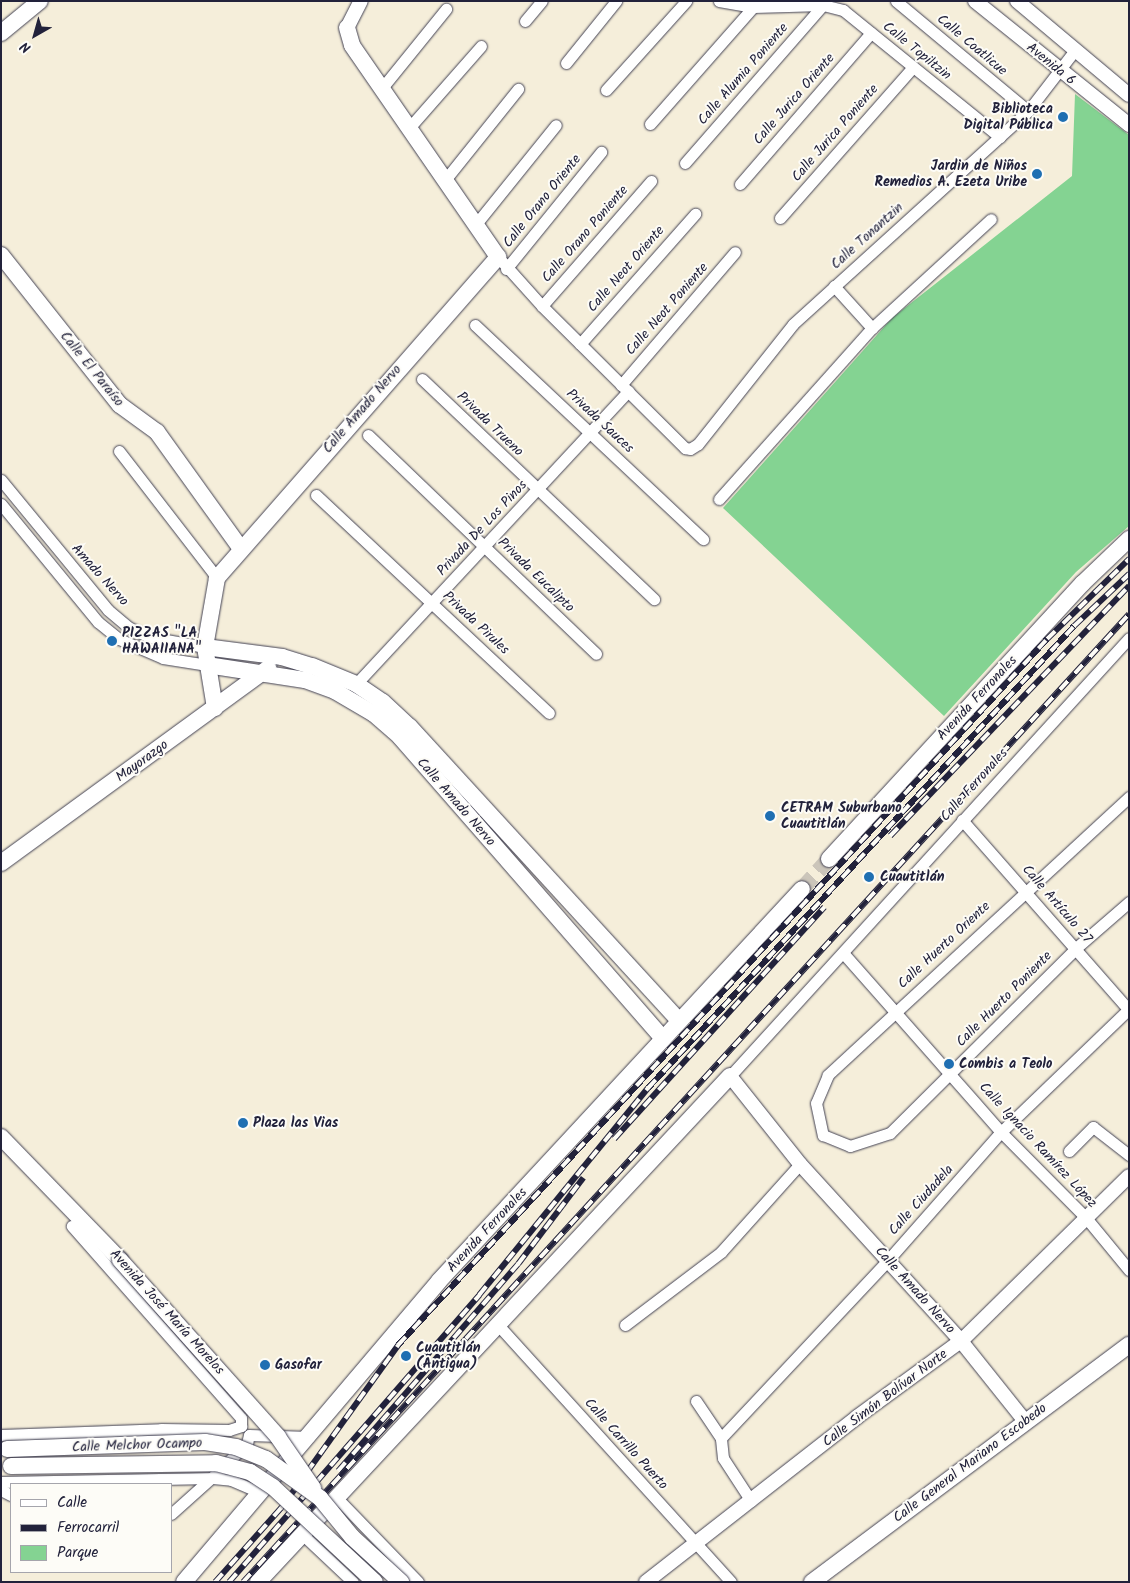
<!DOCTYPE html>
<meta charset="utf-8">
<style>
body{margin:0}
#map{position:relative;width:1130px;height:1583px;overflow:hidden;background:#f5eeda;font-family:Kalam,sans-serif}
div>[style]{position:absolute}
.green>*{inset:0;background:#84d392}
.secondary-tunnel>*{height:16px;margin-top:-8px;transform-origin:0;background:repeating-linear-gradient(90deg,#cbc5ba 0 16px,transparent 0 24px)}
.roads{filter:drop-shadow(0 0 1px #424153) drop-shadow(0 0 1px #424153)}
.minor>*{height:11px;margin:-5.5px;padding:0 5.5px;transform-origin:5.5px;border-radius:5.5px;background:#fff}
.tertiary>*{height:14px;margin:-7px;padding:0 7px;transform-origin:7px;border-radius:7px;background:#fff}
.secondary>*{height:16px;margin:-8px;padding:0 8px;transform-origin:8px;border-radius:8px;background:#fff}
.rail>*{height:5.5px;margin-top:-2.75px;transform-origin:0;background:repeating-linear-gradient(90deg,#fdfcf7 0 11px,#22223b 0 22px);box-sizing:border-box;border-block:1px solid #22223b}
.bridges{filter:drop-shadow(0 0 1px #424153) drop-shadow(0 0 1px #424153)}
.secondary-bridge>*{height:16px;margin:-8px;padding:0 8px;transform-origin:8px;border-radius:8px;background:#fff}
.dots>*{width:14px;height:14px;translate:-50% -50%;box-sizing:border-box;border:2px solid #fdfcf7;border-radius:50%}
span{translate:-50% -50%;white-space:nowrap;text-align:center;line-height:1.15;-webkit-text-stroke:4px #fdfcf7;paint-order:stroke}
.street-label{font-size:14px;color:#22223b}
.poi-label{font-size:14px;color:#22223b;font-weight:700}
.right{translate:-100% -50%;text-align:right}
.left{translate:0 -50%;text-align:left}
.frame{position:absolute;inset:0;border:2px solid #22223b;pointer-events:none}
.legend{position:absolute;left:10px;top:1483px;width:162px;height:90px;box-sizing:border-box;background:#fdfcf7;border:1px solid #a5a5ac;margin:0;padding:6px 9px;list-style:none;font-size:15px;color:#22223b}
.legend li{display:flex;align-items:center;gap:10px;height:25px}
.legend b{width:25px;border:1px solid #a5a5ac}
.north{position:absolute;left:10px;top:10px;width:50px;height:50px;-webkit-text-stroke:4px #fdfcf7;paint-order:stroke;rotate:218deg;font-size:14px;font-weight:700;line-height:20px;text-align:center;color:#22223b}
.north::after{content:'';display:block;margin:auto;width:18px;height:22px;background:#22223b;clip-path:polygon(50% 0,100% 100%,50% 72%,0 100%)}
</style>
<div id="map">
<div class="green">
<i style="clip-path:polygon(1075px 94px,1129px 135px,1129px 526px,1076px 572px,944px 716px,723px 508px,892px 318px,1072px 176px)"></i>
</div>
<div class="secondary-tunnel">
<i style="left:802px;top:889px;width:40px;rotate:-48deg"></i>
</div>
<div class="roads">
<div class="minor">
<i style="left:719px;top:1px;width:35px;rotate:10deg"></i>
<i style="left:753px;top:7px;width:70px;rotate:-1.6deg"></i>
<i style="left:823px;top:5px;width:21px;rotate:14deg"></i>
<i style="left:843px;top:10px;width:202px;rotate:39deg"></i>
<i style="left:896px;top:1px;width:172px;rotate:39.8deg"></i>
<i style="left:525px;top:21px;width:26px;rotate:-50deg"></i>
<i style="left:566px;top:63px;width:80px;rotate:-51.1deg"></i>
<i style="left:382px;top:88px;width:102px;rotate:-51deg"></i>
<i style="left:606px;top:90px;width:120px;rotate:-48deg"></i>
<i style="left:650px;top:124px;width:156px;rotate:-48.6deg"></i>
<i style="left:409px;top:128px;width:109px;rotate:-48.7deg"></i>
<i style="left:685px;top:163px;width:210px;rotate:-48.9deg"></i>
<i style="left:445px;top:180px;width:117px;rotate:-51.3deg"></i>
<i style="left:740px;top:184px;width:200px;rotate:-49.1deg"></i>
<i style="left:780px;top:218px;width:201px;rotate:-48.6deg"></i>
<i style="left:476px;top:224px;width:127px;rotate:-51.1deg"></i>
<i style="left:498px;top:257px;width:66px;rotate:48.1deg"></i>
<i style="left:542px;top:306px;width:202px;rotate:44.8deg"></i>
<i style="left:685px;top:448px;width:5px;rotate:11deg"></i>
<i style="left:690px;top:449px;width:9px;rotate:-32deg"></i>
<i style="left:698px;top:444px;width:153px;rotate:-51.6deg"></i>
<i style="left:793px;top:324px;width:317px;rotate:-42.2deg"></i>
<i style="left:1028px;top:111px;width:77px;rotate:-52.4deg"></i>
<i style="left:506px;top:269px;width:151px;rotate:-50.9deg"></i>
<i style="left:834px;top:286px;width:57px;rotate:47.9deg"></i>
<i style="left:542px;top:306px;width:166px;rotate:-48.9deg"></i>
<i style="left:475px;top:325px;width:313px;rotate:43.2deg"></i>
<i style="left:580px;top:344px;width:174px;rotate:-48.5deg"></i>
<i style="left:422px;top:379px;width:320px;rotate:43.5deg"></i>
<i style="left:621px;top:385px;width:175px;rotate:-49.4deg"></i>
<i style="left:368px;top:435px;width:316px;rotate:43.8deg"></i>
<i style="left:119px;top:451px;width:160px;rotate:52.3deg"></i>
<i style="left:1px;top:480px;width:168px;rotate:50.5deg"></i>
<i style="left:108px;top:610px;width:26px;rotate:40deg"></i>
<i style="left:128px;top:627px;width:23px;rotate:25deg"></i>
<i style="left:149px;top:637px;width:57px;rotate:10.1deg"></i>
<i style="left:316px;top:495px;width:319px;rotate:43.1deg"></i>
<i style="left:719px;top:499px;width:229px;rotate:-48.2deg"></i>
<i style="left:872px;top:328px;width:161px;rotate:-42.5deg"></i>
<i style="left:1px;top:504px;width:153px;rotate:50.6deg"></i>
<i style="left:98px;top:622px;width:27px;rotate:39deg"></i>
<i style="left:119px;top:639px;width:48px;rotate:23.4deg"></i>
<i style="left:163px;top:658px;width:45px;rotate:9deg"></i>
<i style="left:356px;top:684px;width:400px;rotate:-47.1deg"></i>
<i style="left:1129px;top:797px;width:410px;rotate:137.3deg"></i>
<i style="left:828px;top:1075px;width:30px;rotate:113deg"></i>
<i style="left:816px;top:1103px;width:33px;rotate:78deg"></i>
<i style="left:823px;top:1135px;width:29px;rotate:22deg"></i>
<i style="left:850px;top:1146px;width:42px;rotate:-18deg"></i>
<i style="left:890px;top:1133px;width:262px;rotate:-44.8deg"></i>
<i style="left:1076px;top:948px;width:70px;rotate:-41deg"></i>
<i style="left:962px;top:820px;width:253px;rotate:48.7deg"></i>
<i style="left:844px;top:954px;width:237px;rotate:48.6deg"></i>
<i style="left:1001px;top:1132px;width:122px;rotate:45.3deg"></i>
<i style="left:1087px;top:1219px;width:66px;rotate:50.5deg"></i>
<i style="left:730px;top:1076px;width:592px;rotate:-47.67deg"></i>
<i style="left:1069px;top:1151px;width:34px;rotate:-45deg"></i>
<i style="left:1093px;top:1127px;width:46px;rotate:37.9deg"></i>
<i style="left:625px;top:1325px;width:121px;rotate:-37.2deg"></i>
<i style="left:721px;top:1252px;width:118px;rotate:-48.1deg"></i>
<i style="left:499px;top:1326px;width:345px;rotate:47.8deg"></i>
<i style="left:696px;top:1401px;width:45px;rotate:56deg"></i>
<i style="left:1px;top:1435px;width:160px;rotate:-2.1deg"></i>
<i style="left:161px;top:1429px;width:68px;rotate:0.8deg"></i>
<i style="left:229px;top:1430px;width:13px;rotate:-18deg"></i>
<i style="left:241px;top:1426px;width:8px;rotate:-90deg"></i>
<i style="left:241px;top:1418px;width:256px;rotate:-131.4deg"></i>
<i style="left:1px;top:1482px;width:212px;rotate:-1.1deg"></i>
<i style="left:213px;top:1478px;width:18px;rotate:6deg"></i>
<i style="left:231px;top:1480px;width:33px;rotate:23deg"></i>
<i style="left:1px;top:1490px;width:11px;rotate:27deg"></i>
<i style="left:336px;top:1497px;width:118px;rotate:46deg"></i>
<i style="left:751px;top:1501px;width:51px;rotate:-123.1deg"></i>
<i style="left:723px;top:1458px;width:20px;rotate:-96deg"></i>
<i style="left:721px;top:1438px;width:244px;rotate:-46.8deg"></i>
<i style="left:888px;top:1260px;width:171px;rotate:-48.6deg"></i>
<i style="left:1001px;top:1132px;width:178px;rotate:-43.9deg"></i>
<i style="left:171px;top:1514px;width:64px;rotate:-41.9deg"></i>
<i style="left:219px;top:1471px;width:40px;rotate:-45deg"></i>
<i style="left:247px;top:1443px;width:8px;rotate:-76deg"></i>
<i style="left:249px;top:1435px;width:60px;rotate:1.9deg"></i>
<i style="left:302px;top:1534px;width:70px;rotate:43.3deg"></i>
</div>
<div class="tertiary">
<i style="left:975px;top:1px;width:198px;rotate:38.8deg"></i>
<i style="left:1017px;top:1px;width:146px;rotate:40deg"></i>
<i style="left:347px;top:28px;width:30px;rotate:-63deg"></i>
<i style="left:730px;top:1076px;width:112px;rotate:51.5deg"></i>
<i style="left:800px;top:1164px;width:239px;rotate:47.7deg"></i>
<i style="left:961px;top:1341px;width:101px;rotate:51.4deg"></i>
<i style="left:646px;top:1582px;width:268px;rotate:-38deg"></i>
<i style="left:857px;top:1417px;width:129px;rotate:-36.2deg"></i>
<i style="left:961px;top:1341px;width:235px;rotate:-44.5deg"></i>
</div>
<div class="secondary">
<i style="left:1px;top:33px;width:50px;rotate:-39.4deg"></i>
<i style="left:1px;top:255px;width:191px;rotate:51.6deg"></i>
<i style="left:120px;top:405px;width:46px;rotate:36.1deg"></i>
<i style="left:157px;top:432px;width:144px;rotate:54.3deg"></i>
<i style="left:205px;top:647px;width:78px;rotate:7.4deg"></i>
<i style="left:282px;top:657px;width:31px;rotate:17deg"></i>
<i style="left:312px;top:666px;width:48px;rotate:22.2deg"></i>
<i style="left:356px;top:684px;width:32px;rotate:34deg"></i>
<i style="left:383px;top:702px;width:37px;rotate:43deg"></i>
<i style="left:410px;top:727px;width:398px;rotate:47.5deg"></i>
<i style="left:207px;top:665px;width:99px;rotate:8.7deg"></i>
<i style="left:305px;top:680px;width:32px;rotate:20deg"></i>
<i style="left:335px;top:691px;width:45px;rotate:30.5deg"></i>
<i style="left:374px;top:714px;width:35px;rotate:41deg"></i>
<i style="left:400px;top:737px;width:400px;rotate:48.9deg"></i>
<i style="left:215px;top:708px;width:62px;rotate:-99.3deg"></i>
<i style="left:205px;top:647px;width:70px;rotate:-80.1deg"></i>
<i style="left:217px;top:578px;width:427px;rotate:-48.8deg"></i>
<i style="left:498px;top:257px;width:257px;rotate:-124.6deg"></i>
<i style="left:352px;top:45px;width:18px;rotate:-106deg"></i>
<i style="left:829px;top:859px;width:375px;rotate:-47.4deg"></i>
<i style="left:1083px;top:583px;width:64px;rotate:-43.7deg"></i>
<i style="left:1px;top:863px;width:331px;rotate:-36.1deg"></i>
<i style="left:1px;top:1137px;width:171px;rotate:45.9deg"></i>
<i style="left:184px;top:1582px;width:394px;rotate:-49.7deg"></i>
<i style="left:439px;top:1281px;width:534px;rotate:-47.2deg"></i>
<i style="left:258px;top:1582px;width:692px;rotate:-46.99deg"></i>
<i style="left:812px;top:1582px;width:396px;rotate:-36.8deg"></i>
</div>
</div>
<div class="rail">
<i style="left:890px;top:836px;width:346px;rotate:-46.3deg"></i>
<i style="left:614px;top:1139px;width:313px;rotate:-47.8deg"></i>
<i style="left:338px;top:1471px;width:274px;rotate:-49deg"></i>
<i style="left:518px;top:1264px;width:108px;rotate:-52.9deg"></i>
<i style="left:215px;top:1582px;width:99px;rotate:-48.3deg"></i>
<i style="left:281px;top:1508px;width:201px;rotate:-54.3deg"></i>
<i style="left:398px;top:1345px;width:959px;rotate:-47.41deg"></i>
<i style="left:1047px;top:639px;width:115px;rotate:-44.3deg"></i>
<i style="left:229px;top:1582px;width:381px;rotate:-48.9deg"></i>
<i style="left:479px;top:1295px;width:267px;rotate:-50.8deg"></i>
<i style="left:648px;top:1088px;width:628px;rotate:-47.32deg"></i>
<i style="left:1074px;top:626px;width:76px;rotate:-43.4deg"></i>
<i style="left:243px;top:1582px;width:1312px;rotate:-47.53deg"></i>
</div>
<div class="bridges">
<div class="secondary-bridge">
<i style="left:120px;top:1260px;width:237px;rotate:48.2deg"></i>
<i style="left:278px;top:1437px;width:62px;rotate:55.5deg"></i>
<i style="left:7px;top:1449px;width:198px;rotate:-2deg"></i>
<i style="left:205px;top:1442px;width:31px;rotate:9deg"></i>
<i style="left:236px;top:1447px;width:32px;rotate:22deg"></i>
<i style="left:266px;top:1459px;width:67px;rotate:35.8deg"></i>
<i style="left:320px;top:1498px;width:50px;rotate:50.6deg"></i>
<i style="left:352px;top:1537px;width:67px;rotate:42.6deg"></i>
<i style="left:11px;top:1466px;width:205px;rotate:-0.8deg"></i>
<i style="left:216px;top:1463px;width:35px;rotate:15deg"></i>
<i style="left:250px;top:1472px;width:27px;rotate:33deg"></i>
<i style="left:273px;top:1487px;width:139px;rotate:43deg"></i>
</div>
</div>
<div class="dots">
<i style="left:1063px;top:117px;background:#1f6fb2"></i>
<i style="left:1037px;top:174px;background:#1f6fb2"></i>
<i style="left:112px;top:641px;background:#1f6fb2"></i>
<i style="left:770px;top:816px;background:#1f6fb2"></i>
<i style="left:869px;top:877px;background:#1f6fb2"></i>
<i style="left:949px;top:1064px;background:#1f6fb2"></i>
<i style="left:243px;top:1123px;background:#1f6fb2"></i>
<i style="left:406px;top:1356px;background:#1f6fb2"></i>
<i style="left:265px;top:1365px;background:#1f6fb2"></i>
</div>
<div class="street-label">
<span style="left:972px;top:45px;rotate:40deg">Calle Coatlicue</span>
<span style="left:917px;top:51px;rotate:39deg">Calle Topiltzin</span>
<span style="left:1051px;top:64px;rotate:39deg">Avenida 6</span>
<span style="left:743px;top:74px;rotate:-49deg">Calle Alumia Poniente</span>
<span style="left:794px;top:99px;rotate:-49deg">Calle Jurica Oriente</span>
<span style="left:835px;top:133px;rotate:-49deg">Calle Jurica Poniente</span>
<span style="left:542px;top:201px;rotate:-51deg">Calle Orano Oriente</span>
<span style="left:585px;top:234px;rotate:-49deg">Calle Orano Poniente</span>
<span style="left:867px;top:236px;rotate:-42deg">Calle Tonantzin</span>
<span style="left:626px;top:269px;rotate:-49deg">Calle Neot Oriente</span>
<span style="left:667px;top:309px;rotate:-49deg">Calle Neot Poniente</span>
<span style="left:92px;top:369px;rotate:51deg">Calle El Paraíso</span>
<span style="left:362px;top:409px;rotate:-49deg">Calle Amado Nervo</span>
<span style="left:600px;top:421px;rotate:43deg">Privada Sauces</span>
<span style="left:490px;top:424px;rotate:44deg">Privada Trueno</span>
<span style="left:482px;top:528px;rotate:-47deg">Privada De Los Pinos</span>
<span style="left:100px;top:575px;rotate:48deg">Amado Nervo</span>
<span style="left:536px;top:575px;rotate:44deg">Privada Eucalipto</span>
<span style="left:476px;top:623px;rotate:43deg">Privada Pirules</span>
<span style="left:977px;top:698px;rotate:-47deg">Avenida Ferronales</span>
<span style="left:142px;top:761px;rotate:-36deg">Mayorazgo</span>
<span style="left:974px;top:785px;rotate:-48deg">Calle Ferronales</span>
<span style="left:456px;top:802px;rotate:49deg">Calle Amado Nervo</span>
<span style="left:1057px;top:904px;rotate:49deg">Calle Artículo 27</span>
<span style="left:944px;top:945px;rotate:-43deg">Calle Huerto Oriente</span>
<span style="left:1004px;top:999px;rotate:-45deg">Calle Huerto Poniente</span>
<span style="left:1038px;top:1145px;rotate:47deg">Calle Ignacio Ramírez López</span>
<span style="left:921px;top:1200px;rotate:-48deg">Calle Ciudadela</span>
<span style="left:487px;top:1230px;rotate:-47deg">Avenida Ferronales</span>
<span style="left:915px;top:1290px;rotate:48deg">Calle Amado Nervo</span>
<span style="left:167px;top:1312px;rotate:48deg">Avenida José María Morelos</span>
<span style="left:885px;top:1398px;rotate:-37deg">Calle Simón Bolívar Norte</span>
<span style="left:626px;top:1444px;rotate:48deg">Calle Carrillo Puerto</span>
<span style="left:137px;top:1445px;rotate:-2deg">Calle Melchor Ocampo</span>
<span style="left:970px;top:1463px;rotate:-37deg">Calle General Mariano Escobedo</span>
</div>
<div class="poi-label">
<span class="right" style="left:1053px;top:117px">Biblioteca<br>Digital Pública</span>
<span class="right" style="left:1027px;top:174px">Jardin de Niños<br>Remedios A. Ezeta Uribe</span>
<span class="left" style="left:122px;top:641px">PIZZAS "LA<br>HAWAIIANA"</span>
<span class="left" style="left:781px;top:816px">CETRAM Suburbano<br>Cuautitlán</span>
<span class="left" style="left:880px;top:877px">Cuautitlán</span>
<span class="left" style="left:959px;top:1064px">Combis a Teolo</span>
<span class="left" style="left:253px;top:1123px">Plaza las Vias</span>
<span class="left" style="left:416px;top:1356px">Cuautitlán<br>(Antigua)</span>
<span class="left" style="left:275px;top:1365px">Gasofar</span>
</div>
<div class="frame"></div>
<ul class="legend">
<li><b style="height:6px;background:#fff"></b>Calle</li>
<li><b style="height:6px;background:#22223b"></b>Ferrocarril</li>
<li><b style="height:14px;background:#84d392"></b>Parque</li>
</ul>
<div class="north">N</div>
</div>
